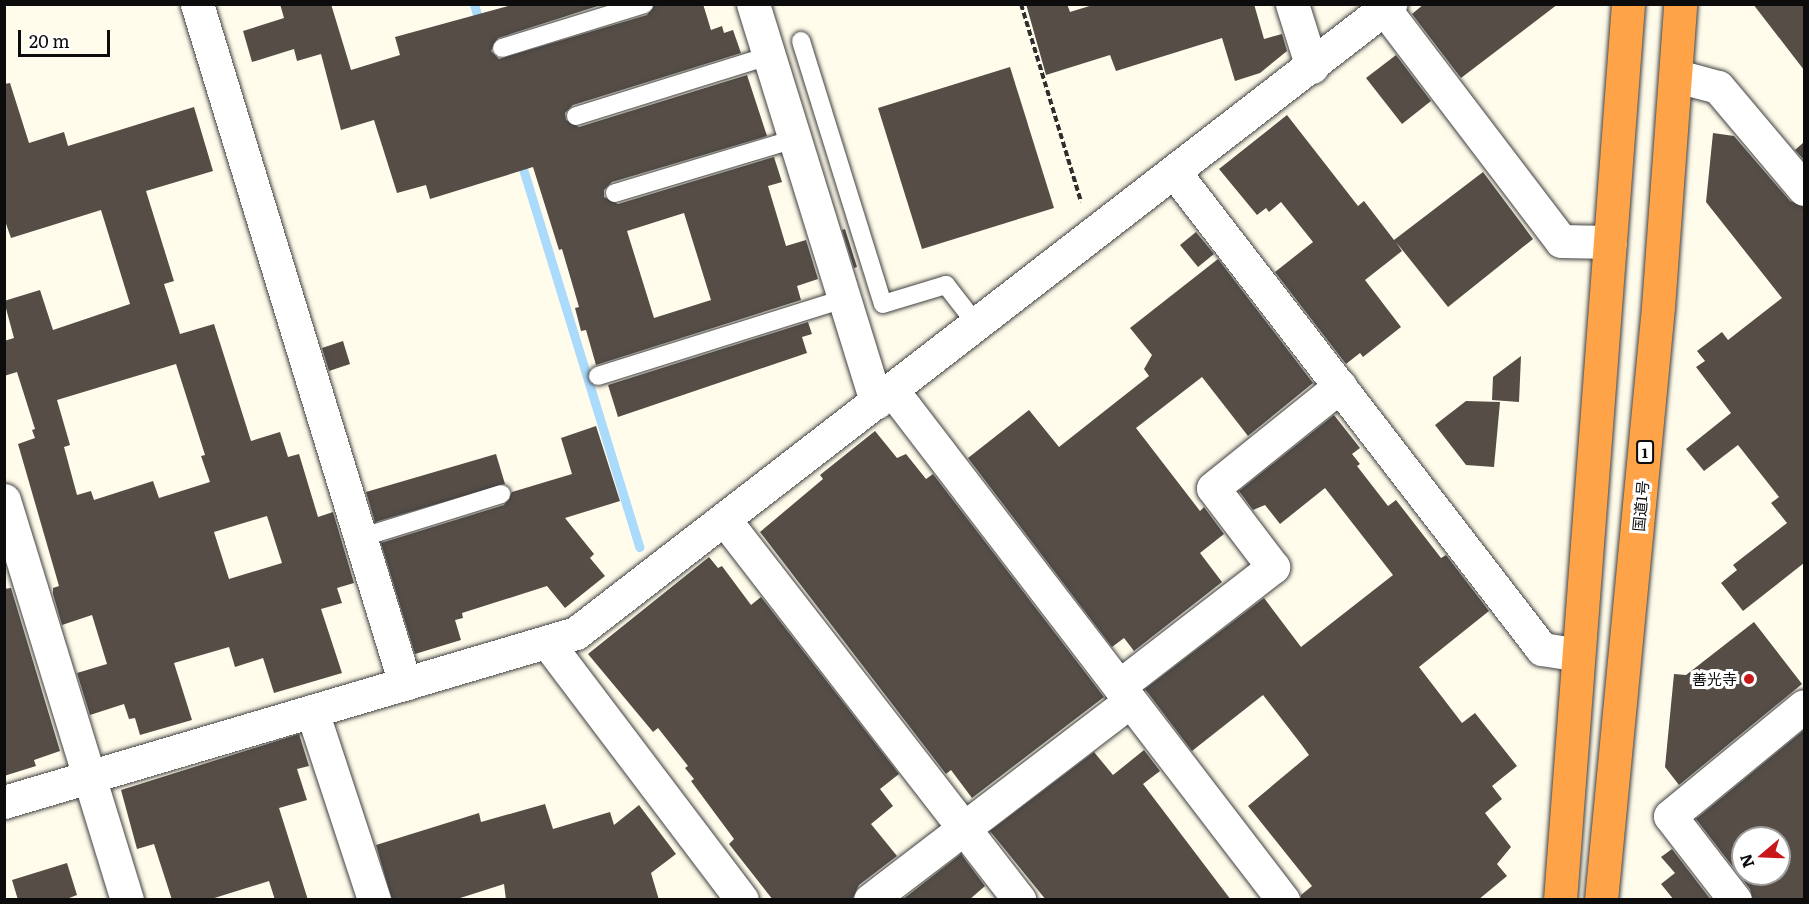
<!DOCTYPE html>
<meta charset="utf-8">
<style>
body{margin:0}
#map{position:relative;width:1809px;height:904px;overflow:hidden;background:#fffceb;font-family:Literata,"Noto Sans JP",serif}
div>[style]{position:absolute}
.stream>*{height:9px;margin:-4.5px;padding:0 4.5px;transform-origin:4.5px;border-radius:4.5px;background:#aadafc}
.building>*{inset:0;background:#564d47}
.path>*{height:4px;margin-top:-2px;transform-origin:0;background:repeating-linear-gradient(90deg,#2e2e2e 0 6px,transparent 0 9px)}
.roads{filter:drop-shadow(0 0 2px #3f3f3f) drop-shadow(0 0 2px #3f3f3f)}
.lane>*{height:18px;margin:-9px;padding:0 9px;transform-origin:9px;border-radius:9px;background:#fff}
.street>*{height:33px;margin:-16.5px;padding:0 16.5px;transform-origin:16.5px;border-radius:16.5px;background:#fff}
.highway>*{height:33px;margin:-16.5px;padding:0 16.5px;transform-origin:16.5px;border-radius:16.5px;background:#ffa349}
.dots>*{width:16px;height:16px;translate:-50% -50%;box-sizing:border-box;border:3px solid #fff;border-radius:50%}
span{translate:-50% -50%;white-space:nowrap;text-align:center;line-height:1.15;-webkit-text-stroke:6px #fff;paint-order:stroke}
.shield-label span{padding:2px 4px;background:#fff;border:2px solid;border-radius:4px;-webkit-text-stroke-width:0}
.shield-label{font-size:14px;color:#0c0c0c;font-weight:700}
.street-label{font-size:15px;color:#0c0c0c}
.poi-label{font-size:15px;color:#0c0c0c}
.right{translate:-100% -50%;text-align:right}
.frame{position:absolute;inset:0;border:6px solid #0c0c0c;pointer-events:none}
.north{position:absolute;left:1731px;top:826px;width:60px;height:60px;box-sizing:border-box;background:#fff;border:2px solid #9e9e9e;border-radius:50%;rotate:251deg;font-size:16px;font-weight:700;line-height:24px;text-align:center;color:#0c0c0c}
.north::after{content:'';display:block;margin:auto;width:21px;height:27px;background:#c8181a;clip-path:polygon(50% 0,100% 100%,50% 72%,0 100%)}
.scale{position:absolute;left:18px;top:30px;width:92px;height:27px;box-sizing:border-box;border:3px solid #0c0c0c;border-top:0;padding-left:8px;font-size:18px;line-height:21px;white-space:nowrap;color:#0c0c0c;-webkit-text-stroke:4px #fff;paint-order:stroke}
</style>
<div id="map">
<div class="stream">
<i style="left:474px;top:4px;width:22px;rotate:74deg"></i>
<i style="left:520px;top:159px;width:406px;rotate:72.9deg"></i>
</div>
<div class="building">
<i style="clip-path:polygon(evenodd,280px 4px,331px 4px,351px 70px,400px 55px,395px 37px,515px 4px,604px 4px,498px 38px,491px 51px,499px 59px,647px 15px,655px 4px,703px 4px,711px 30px,722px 26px,724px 33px,733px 30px,741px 53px,573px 105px,565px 113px,566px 120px,579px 127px,747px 75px,767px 136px,612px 182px,604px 190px,604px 197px,618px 204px,774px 157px,782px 182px,768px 186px,786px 246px,806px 240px,818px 279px,797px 286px,801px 300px,596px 365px,586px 330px,581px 331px,575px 308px,579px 307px,562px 249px,559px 250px,533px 167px,430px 199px,426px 185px,397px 193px,374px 120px,341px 130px,321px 54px,297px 61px,294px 49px,252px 62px,243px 31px,284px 18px,280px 4px,684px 213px,711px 300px,654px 318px,627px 231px,684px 213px)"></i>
<i style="clip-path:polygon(1026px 4px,1067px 4px,1070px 12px,1096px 4px,1254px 4px,1264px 39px,1282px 34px,1287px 51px,1260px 73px,1235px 81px,1222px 38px,1116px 71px,1110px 55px,1046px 75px)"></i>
<i style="clip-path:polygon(1424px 4px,1558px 4px,1461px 78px,1412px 14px)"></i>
<i style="clip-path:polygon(1753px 4px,1804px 4px,1804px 70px)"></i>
<i style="clip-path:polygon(1396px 55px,1431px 101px,1402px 124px,1366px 78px)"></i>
<i style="clip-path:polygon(1010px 67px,1054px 208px,922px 249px,878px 108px)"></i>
<i style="clip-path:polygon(evenodd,10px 83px,29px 143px,64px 132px,68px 146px,194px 107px,213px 171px,146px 191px,174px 281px,164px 284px,180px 334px,214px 324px,251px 441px,280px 432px,288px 457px,299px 454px,318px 517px,333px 512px,354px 583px,337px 588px,342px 603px,321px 609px,342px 673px,274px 693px,263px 658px,235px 667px,229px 647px,174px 663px,192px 720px,140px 735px,135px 718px,129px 719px,124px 704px,90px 715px,77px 673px,107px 664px,92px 615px,62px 625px,53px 594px,53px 588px,59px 586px,18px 444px,35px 438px,32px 430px,35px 429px,17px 372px,4px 376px,4px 341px,14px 338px,4px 301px,40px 290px,53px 330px,130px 304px,101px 210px,11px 238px,4px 218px,4px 84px,10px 83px,176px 364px,205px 455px,201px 456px,210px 482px,159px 498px,153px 481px,94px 500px,91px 491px,77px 495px,64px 447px,70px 445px,57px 400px,176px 364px,10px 83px,267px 516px,282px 563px,229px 579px,214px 532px,267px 516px)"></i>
<i style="clip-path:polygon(1287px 115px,1358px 206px,1364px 201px,1394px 240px,1483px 172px,1533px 239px,1448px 307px,1396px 242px,1402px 251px,1365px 280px,1401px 327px,1363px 357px,1360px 353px,1346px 364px,1275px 272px,1313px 242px,1281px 202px,1269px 212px,1266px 208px,1257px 215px,1219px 169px)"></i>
<i style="clip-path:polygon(1713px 133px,1734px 136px,1790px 201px,1804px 207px,1804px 563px,1743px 611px,1721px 583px,1737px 570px,1733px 565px,1787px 523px,1771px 503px,1779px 497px,1738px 445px,1704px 471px,1686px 449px,1731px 413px,1696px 367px,1705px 361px,1697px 351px,1722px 332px,1728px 340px,1782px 298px,1706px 202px)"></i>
<i style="clip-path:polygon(1804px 142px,1804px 160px,1795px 150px)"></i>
<i style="clip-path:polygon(845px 229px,857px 267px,854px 268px,842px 230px)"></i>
<i style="clip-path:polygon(1196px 232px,1214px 254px,1198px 267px,1180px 245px)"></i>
<i style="clip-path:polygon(1218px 259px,1313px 383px,1248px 436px,1202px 377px,1136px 428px,1200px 511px,1204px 507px,1224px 534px,1200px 553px,1222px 582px,1134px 651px,1124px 638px,1112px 647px,968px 458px,1029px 410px,1059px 447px,1149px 376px,1144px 369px,1152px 355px,1130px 328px)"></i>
<i style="clip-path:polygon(808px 322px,812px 334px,802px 337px,807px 353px,618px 417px,608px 385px)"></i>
<i style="clip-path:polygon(343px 341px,350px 364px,329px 371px,322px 348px)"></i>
<i style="clip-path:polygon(1521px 356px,1519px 402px,1492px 400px,1493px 377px)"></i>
<i style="clip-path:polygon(1466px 401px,1500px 402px,1494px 467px,1466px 465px,1435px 425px)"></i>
<i style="clip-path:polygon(1334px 415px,1360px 448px,1352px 454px,1360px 464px,1357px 466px,1388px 506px,1396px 500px,1441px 558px,1446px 555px,1489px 611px,1419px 667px,1462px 723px,1475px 713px,1517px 766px,1492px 786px,1502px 799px,1485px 813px,1511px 847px,1497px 864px,1507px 876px,1478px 900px,1301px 900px,1301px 895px,1312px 886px,1248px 806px,1309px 755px,1301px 744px,1263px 695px,1192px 751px,1145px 689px,1264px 598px,1301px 647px,1393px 575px,1325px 488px,1280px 524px,1265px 505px,1253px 510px,1239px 491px)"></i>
<i style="clip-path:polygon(596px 426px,620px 501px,565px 518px,594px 554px,590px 558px,605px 576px,565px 608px,547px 586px,462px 613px,463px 618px,455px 620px,461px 640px,415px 654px,381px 543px,504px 505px,512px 492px,572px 474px,561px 438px)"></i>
<i style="clip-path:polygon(875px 431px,897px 458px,906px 454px,926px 479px,933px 474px,1104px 697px,972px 798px,951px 770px,946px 774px,760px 532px,823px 479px,820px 475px)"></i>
<i style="clip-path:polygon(496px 454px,505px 484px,375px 522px,366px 492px)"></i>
<i style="clip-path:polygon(709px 557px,718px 568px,722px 566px,751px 605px,761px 597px,899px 774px,880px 789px,893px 806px,871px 824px,897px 856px,859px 885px,852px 900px,773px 900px,729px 844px,734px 839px,691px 781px,694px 779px,685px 768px,688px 766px,658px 728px,653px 732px,588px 654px)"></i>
<i style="clip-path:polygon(11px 588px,60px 751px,34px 760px,36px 766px,4px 776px,4px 589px)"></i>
<i style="clip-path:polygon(1754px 622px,1802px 684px,1679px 785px,1665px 767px,1674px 674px,1686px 675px)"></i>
<i style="clip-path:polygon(evenodd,1804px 730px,1804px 900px,1753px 900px,1750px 889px,1696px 819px,1804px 730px,1743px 838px,1779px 838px,1779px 874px,1743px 874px,1743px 838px)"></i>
<i style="clip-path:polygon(299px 734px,309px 766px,297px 769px,307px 800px,279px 808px,308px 900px,275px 900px,269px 881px,208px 900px,172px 900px,154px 844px,137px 849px,121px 790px)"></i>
<i style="clip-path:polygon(1144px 750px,1160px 771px,1143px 784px,1231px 900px,1046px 900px,990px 831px,1094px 752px,1113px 775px)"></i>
<i style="clip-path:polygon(545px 804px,553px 829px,610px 812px,614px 825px,639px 805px,676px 854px,651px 873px,659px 900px,506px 900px,504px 884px,454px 900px,392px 900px,376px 845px,479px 813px,481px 822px)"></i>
<i style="clip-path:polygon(1672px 849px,1711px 900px,1674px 900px,1661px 884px,1675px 873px,1661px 857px)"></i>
<i style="clip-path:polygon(961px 854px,985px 886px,969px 900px,902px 900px)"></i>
<i style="clip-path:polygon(67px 863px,77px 895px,64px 900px,18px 900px,12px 880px)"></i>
</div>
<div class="path">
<i style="left:1021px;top:4px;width:207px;rotate:73.1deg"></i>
</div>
<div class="roads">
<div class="lane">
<i style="left:801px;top:41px;width:275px;rotate:72.7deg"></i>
<i style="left:883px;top:304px;width:66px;rotate:-16.8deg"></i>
<i style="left:946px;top:285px;width:51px;rotate:52.2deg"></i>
<i style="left:502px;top:48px;width:149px;rotate:-17.2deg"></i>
<i style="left:576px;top:116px;width:202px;rotate:-17.3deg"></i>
<i style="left:615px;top:193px;width:188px;rotate:-16.7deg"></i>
<i style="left:598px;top:376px;width:257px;rotate:-17.4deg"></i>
<i style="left:360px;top:538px;width:148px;rotate:-17.3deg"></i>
</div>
<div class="street">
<i style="left:197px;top:4px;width:711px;rotate:72.99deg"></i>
<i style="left:753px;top:4px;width:417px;rotate:72.8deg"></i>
<i style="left:1292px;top:4px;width:66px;rotate:72.4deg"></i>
<i style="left:1386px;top:11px;width:289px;rotate:52.7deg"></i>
<i style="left:1561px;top:241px;width:49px;rotate:1.2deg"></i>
<i style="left:1677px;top:76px;width:42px;rotate:15deg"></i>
<i style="left:1718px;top:87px;width:133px;rotate:49.9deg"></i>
<i style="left:1175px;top:173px;width:601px;rotate:52.37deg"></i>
<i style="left:1542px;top:649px;width:36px;rotate:9deg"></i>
<i style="left:892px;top:390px;width:643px;rotate:52.52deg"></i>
<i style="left:4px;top:500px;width:418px;rotate:72.9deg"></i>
<i style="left:724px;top:519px;width:482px;rotate:52.2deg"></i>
<i style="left:547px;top:642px;width:323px;rotate:52.9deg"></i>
<i style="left:1119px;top:686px;width:195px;rotate:-37.7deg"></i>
<i style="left:1273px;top:567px;width:99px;rotate:-127.2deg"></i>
<i style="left:1213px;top:488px;width:163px;rotate:-38.8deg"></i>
<i style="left:312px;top:711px;width:199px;rotate:71.8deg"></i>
<i style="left:4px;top:802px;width:596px;rotate:-16.46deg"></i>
<i style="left:576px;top:633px;width:1029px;rotate:-37.69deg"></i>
<i style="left:870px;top:900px;width:327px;rotate:-37.4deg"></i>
<i style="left:1735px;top:900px;width:106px;rotate:-127.7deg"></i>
<i style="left:1670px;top:816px;width:173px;rotate:-39.4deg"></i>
</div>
<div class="highway">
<i style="left:1560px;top:900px;width:899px;rotate:-85.66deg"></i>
<i style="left:1601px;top:900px;width:596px;rotate:-84.51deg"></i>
<i style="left:1658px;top:307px;width:304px;rotate:-85.8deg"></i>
</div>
</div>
<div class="dots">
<i style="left:1749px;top:679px;background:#c8181a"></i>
</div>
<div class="shield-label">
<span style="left:1645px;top:452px">1</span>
</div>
<div class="street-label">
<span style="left:1640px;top:506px;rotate:-85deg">国道1号</span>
</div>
<div class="poi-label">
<span class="right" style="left:1737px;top:679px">善光寺</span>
</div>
<div class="frame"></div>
<div class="north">N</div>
<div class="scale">20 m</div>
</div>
